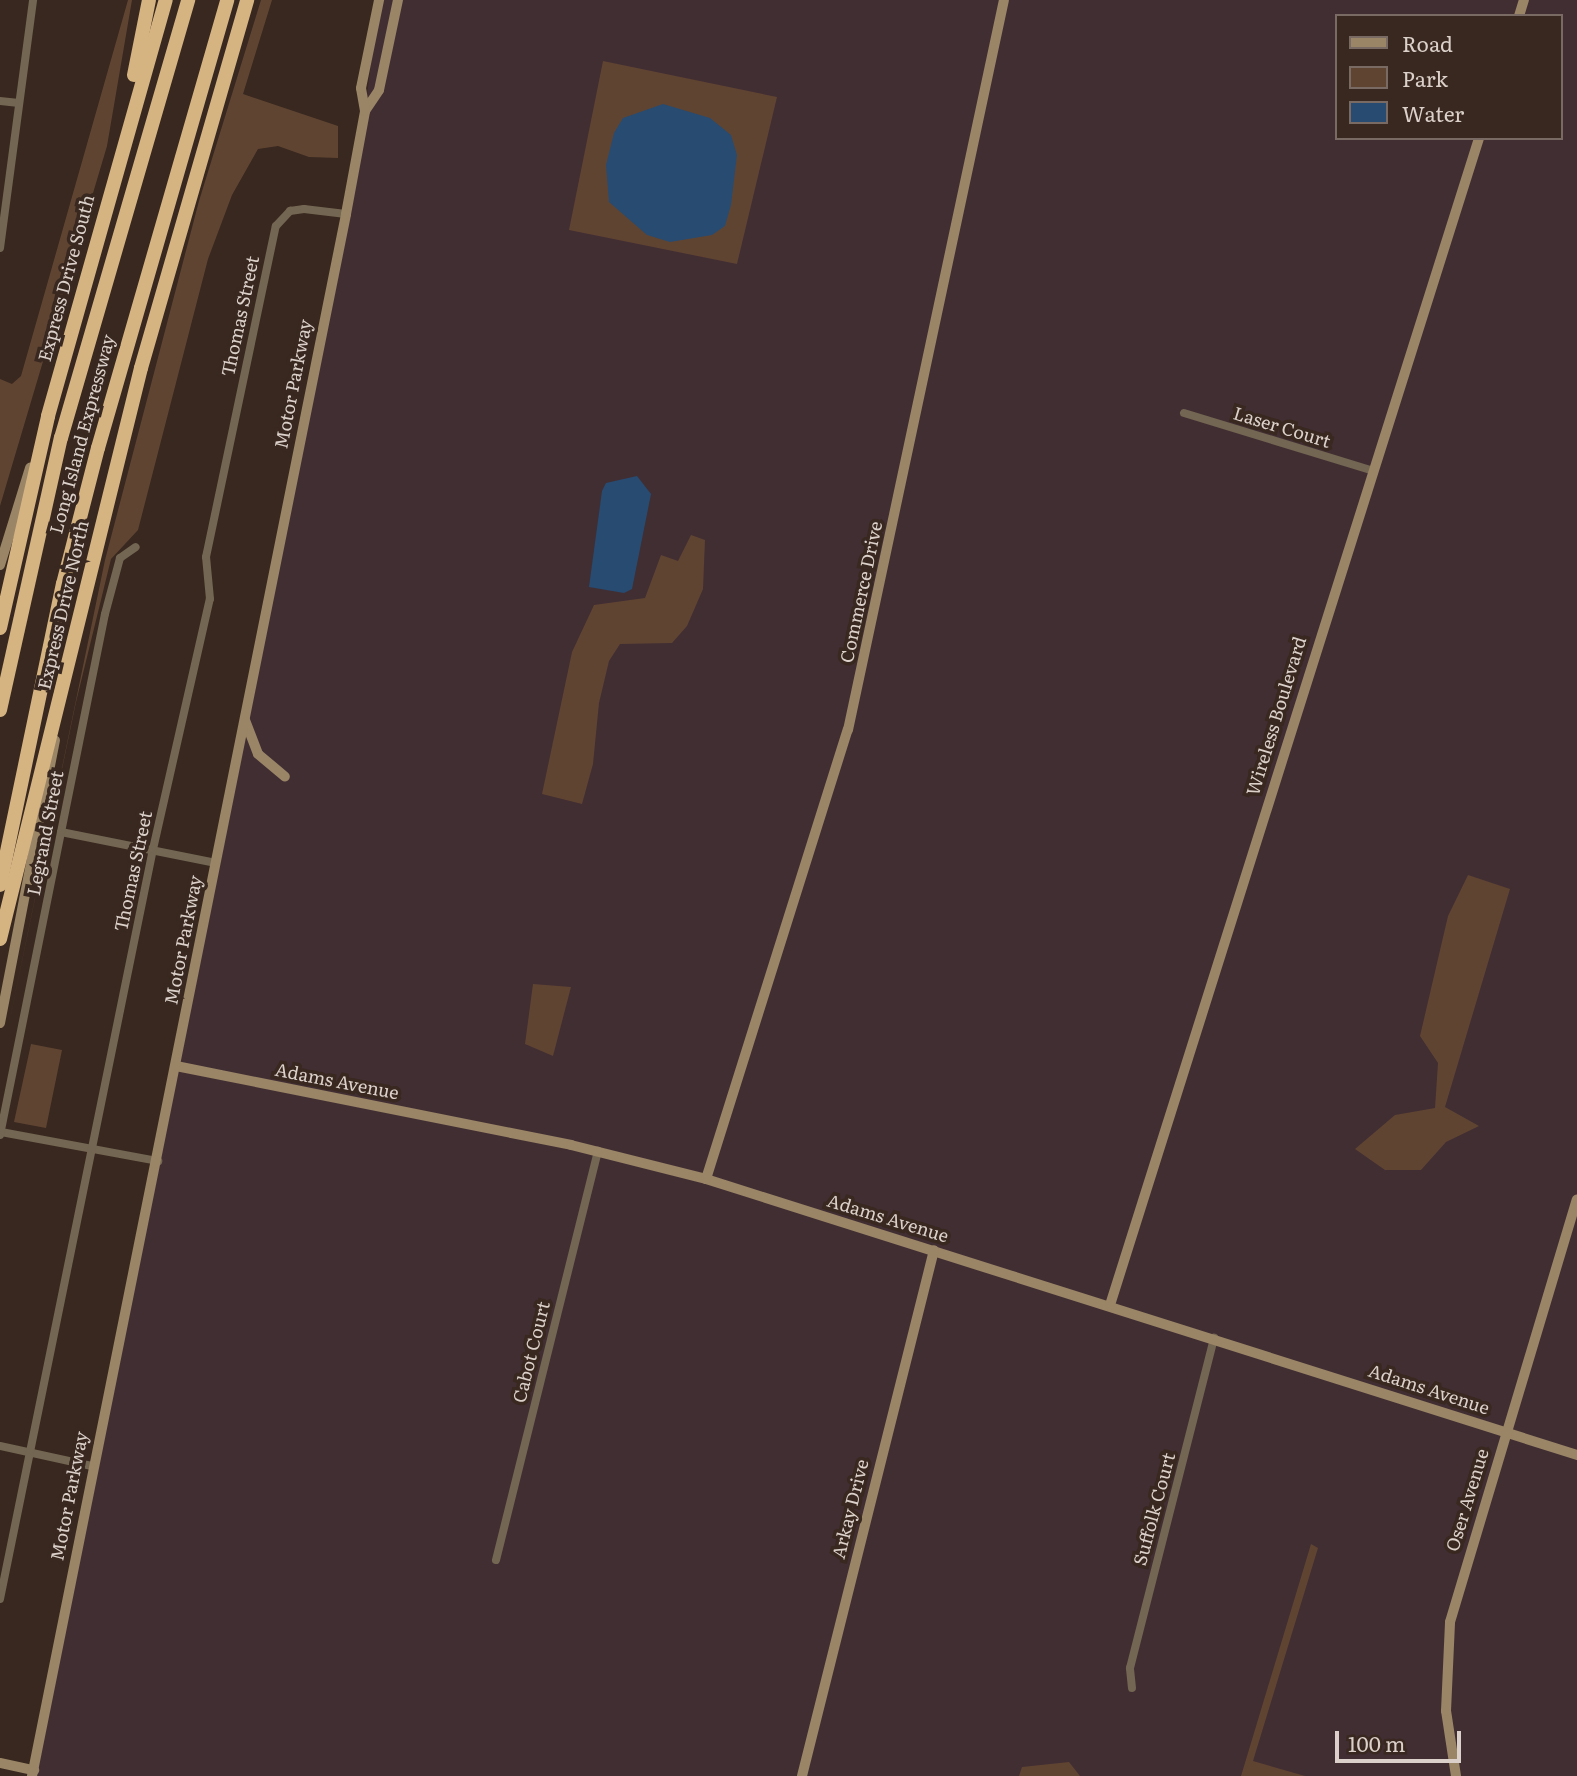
<!DOCTYPE html>
<style>
body{margin:0}
#map{position:relative;width:1577px;height:1776px;overflow:hidden;background:#38281f;font-family:Literata,serif}
div>[style]{position:absolute}
.industrial>*{inset:0;background:#412e33}
.green>*{inset:0;background:#604432}
.water>*{inset:0;background:#274b71}
.street>*{height:8px;margin:-4px;padding:0 4px;transform-origin:4px;border-radius:4px;background:#736652}
.secondary>*{height:10px;margin:-5px;padding:0 5px;transform-origin:5px;border-radius:5px;background:#9a8566}
.highway>*{height:14px;margin:-7px;padding:0 7px;transform-origin:7px;border-radius:7px;background:#d5b482}
span{translate:-50% -50%;white-space:nowrap;text-align:center;line-height:1.15;-webkit-text-stroke:7px #38281f;paint-order:stroke}
.street-label{font-size:18px;color:#dbd0ca}
.legend{position:absolute;left:1335px;top:14px;width:228px;height:126px;box-sizing:border-box;background:#38281f;border:2px solid #796b63;margin:0;padding:9px 12px;list-style:none;font-size:21px;color:#dbd0ca}
.legend li{display:flex;align-items:center;gap:14px;height:35px}
.legend b{width:35px;border:2px solid #796b63}
.scale{position:absolute;left:1335px;top:1731px;width:126px;height:32px;box-sizing:border-box;border:4px solid #dbd0ca;border-top:0;padding-left:9px;font-size:21px;line-height:24px;white-space:nowrap;color:#dbd0ca;-webkit-text-stroke:5px #38281f;paint-order:stroke}
</style>
<div id="map">
<div class="industrial">
<i style="clip-path:polygon(evenodd,379px 0,1577px 0,1577px 1776px,32px 1776px,365px 111px,379px 0,1337px 16px,1561px 16px,1561px 138px,1337px 138px,1337px 16px)"></i>
</div>
<div class="green">
<i style="clip-path:polygon(128px 0,132px 0,107px 146px,0 506px,0 379px,12px 384px,21px 376px)"></i>
<i style="clip-path:polygon(261px 0,272px 0,243px 94px,338px 126px,338px 158px,309px 157px,278px 146px,258px 149px,232px 195px,208px 259px,138px 530px,111px 559px,76px 702px,0 1067px,105px 560px,199px 201px)"></i>
<i style="clip-path:polygon(603px 61px,777px 97px,737px 264px,569px 230px)"></i>
<i style="clip-path:polygon(691px 535px,705px 540px,704px 564px,703px 589px,687px 626px,672px 643px,620px 644px,609px 661px,599px 703px,593px 764px,582px 804px,542px 794px,572px 652px,594px 605px,645px 598px,661px 555px,678px 561px)"></i>
<i style="clip-path:polygon(1468px 875px,1510px 889px,1445px 1107px,1479px 1126px,1446px 1142px,1421px 1170px,1385px 1170px,1355px 1149px,1395px 1115px,1435px 1108px,1438px 1063px,1420px 1036px,1448px 916px)"></i>
<i style="clip-path:polygon(533px 984px,571px 987px,553px 1056px,525px 1044px)"></i>
<i style="clip-path:polygon(31px 1044px,62px 1050px,46px 1128px,14px 1122px)"></i>
<i style="clip-path:polygon(1311px 1544px,1318px 1548px,1253px 1761px,1305px 1776px,1241px 1776px)"></i>
<i style="clip-path:polygon(1069px 1762px,1080px 1776px,1019px 1776px,1022px 1767px)"></i>
</div>
<div class="water">
<i style="clip-path:polygon(663px 104px,710px 118px,731px 135px,737px 155px,731px 205px,725px 226px,712px 235px,670px 242px,647px 235px,609px 202px,606px 165px,614px 133px,623px 118px)"></i>
<i style="clip-path:polygon(637px 476px,651px 494px,632px 589px,624px 593px,589px 587px,602px 491px,606px 483px)"></i>
</div>
<div class="street">
<i style="left:0;top:101px;width:19px;rotate:6deg"></i>
<i style="left:0;top:248px;width:250px;rotate:-82.4deg"></i>
<i style="left:1184px;top:413px;width:195px;rotate:17deg"></i>
<i style="left:61px;top:832px;width:158px;rotate:11.3deg"></i>
<i style="left:1px;top:1132px;width:160px;rotate:10.5deg"></i>
<i style="left:0;top:1135px;width:531px;rotate:-78.61deg"></i>
<i style="left:105px;top:614px;width:58px;rotate:-75deg"></i>
<i style="left:120px;top:558px;width:19px;rotate:-35deg"></i>
<i style="left:0;top:1446px;width:94px;rotate:12.3deg"></i>
<i style="left:496px;top:1560px;width:422px;rotate:-76deg"></i>
<i style="left:0;top:1599px;width:765px;rotate:-78.47deg"></i>
<i style="left:153px;top:849px;width:256px;rotate:-77.2deg"></i>
<i style="left:210px;top:599px;width:42px;rotate:-95.4deg"></i>
<i style="left:206px;top:557px;width:338px;rotate:-78.1deg"></i>
<i style="left:276px;top:226px;width:21px;rotate:-47deg"></i>
<i style="left:290px;top:211px;width:14px;rotate:-8deg"></i>
<i style="left:304px;top:209px;width:42px;rotate:6.8deg"></i>
<i style="left:1132px;top:1688px;width:20px;rotate:-96deg"></i>
<i style="left:1130px;top:1668px;width:341px;rotate:-75.7deg"></i>
</div>
<div class="secondary">
<i style="left:1519px;top:16px;width:17px;rotate:-73deg"></i>
<i style="left:365px;top:111px;width:25px;rotate:-56deg"></i>
<i style="left:379px;top:90px;width:92px;rotate:-78.1deg"></i>
<i style="left:0;top:565px;width:102px;rotate:-72.8deg"></i>
<i style="left:245px;top:720px;width:36px;rotate:69deg"></i>
<i style="left:258px;top:754px;width:35px;rotate:40deg"></i>
<i style="left:0;top:1023px;width:288px;rotate:-79deg"></i>
<i style="left:176px;top:1066px;width:403px;rotate:11.3deg"></i>
<i style="left:571px;top:1145px;width:139px;rotate:14.1deg"></i>
<i style="left:706px;top:1179px;width:914px;rotate:17.58deg"></i>
<i style="left:706px;top:1179px;width:471px;rotate:-72.5deg"></i>
<i style="left:848px;top:730px;width:746px;rotate:-77.94deg"></i>
<i style="left:1110px;top:1305px;width:1224px;rotate:-72.45deg"></i>
<i style="left:0;top:1763px;width:35px;rotate:12deg"></i>
<i style="left:32px;top:1776px;width:1593px;rotate:-78.63deg"></i>
<i style="left:346px;top:214px;width:105px;rotate:-79.5deg"></i>
<i style="left:365px;top:111px;width:23px;rotate:-100deg"></i>
<i style="left:361px;top:88px;width:90px;rotate:-78.4deg"></i>
<i style="left:802px;top:1776px;width:542px;rotate:-75.91deg"></i>
<i style="left:1456px;top:1776px;width:66px;rotate:-98.7deg"></i>
<i style="left:1446px;top:1711px;width:89px;rotate:-87.4deg"></i>
<i style="left:1450px;top:1622px;width:441px;rotate:-73.3deg"></i>
</div>
<div class="highway">
<i style="left:134px;top:75px;width:76px;rotate:-78.7deg"></i>
<i style="left:0;top:628px;width:217px;rotate:-77.2deg"></i>
<i style="left:48px;top:416px;width:432px;rotate:-74.2deg"></i>
<i style="left:0;top:710px;width:279px;rotate:-77.4deg"></i>
<i style="left:61px;top:438px;width:456px;rotate:-73.8deg"></i>
<i style="left:0;top:885px;width:308px;rotate:-78.2deg"></i>
<i style="left:63px;top:584px;width:140px;rotate:-75.6deg"></i>
<i style="left:98px;top:448px;width:466px;rotate:-73.9deg"></i>
<i style="left:0;top:939px;width:588px;rotate:-76.13deg"></i>
<i style="left:141px;top:368px;width:383px;rotate:-73.9deg"></i>
</div>
<div class="street-label">
<span style="left:66px;top:278px;rotate:-75deg">Express Drive South</span>
<span style="left:240px;top:316px;rotate:-78deg">Thomas Street</span>
<span style="left:293px;top:384px;rotate:-79deg">Motor Parkway</span>
<span style="left:1282px;top:427px;rotate:17deg">Laser Court</span>
<span style="left:82px;top:434px;rotate:-75deg">Long Island Expressway</span>
<span style="left:861px;top:592px;rotate:-78deg">Commerce Drive</span>
<span style="left:63px;top:605px;rotate:-77deg">Express Drive North</span>
<span style="left:1276px;top:716px;rotate:-73deg">Wireless Boulevard</span>
<span style="left:45px;top:833px;rotate:-79deg">Legrand Street</span>
<span style="left:133px;top:871px;rotate:-78deg">Thomas Street</span>
<span style="left:183px;top:940px;rotate:-79deg">Motor Parkway</span>
<span style="left:337px;top:1081px;rotate:11deg">Adams Avenue</span>
<span style="left:888px;top:1218px;rotate:17deg">Adams Avenue</span>
<span style="left:531px;top:1352px;rotate:-76deg">Cabot Court</span>
<span style="left:1429px;top:1389px;rotate:18deg">Adams Avenue</span>
<span style="left:69px;top:1496px;rotate:-79deg">Motor Parkway</span>
<span style="left:1467px;top:1500px;rotate:-73deg">Oser Avenue</span>
<span style="left:850px;top:1509px;rotate:-76deg">Arkay Drive</span>
<span style="left:1154px;top:1509px;rotate:-75deg">Suffolk Court</span>
</div>
<ul class="legend">
<li><b style="height:9px;background:#9a8566"></b>Road</li>
<li><b style="height:19px;background:#604432"></b>Park</li>
<li><b style="height:19px;background:#274b71"></b>Water</li>
</ul>
<div class="scale">100 m</div>
</div>
